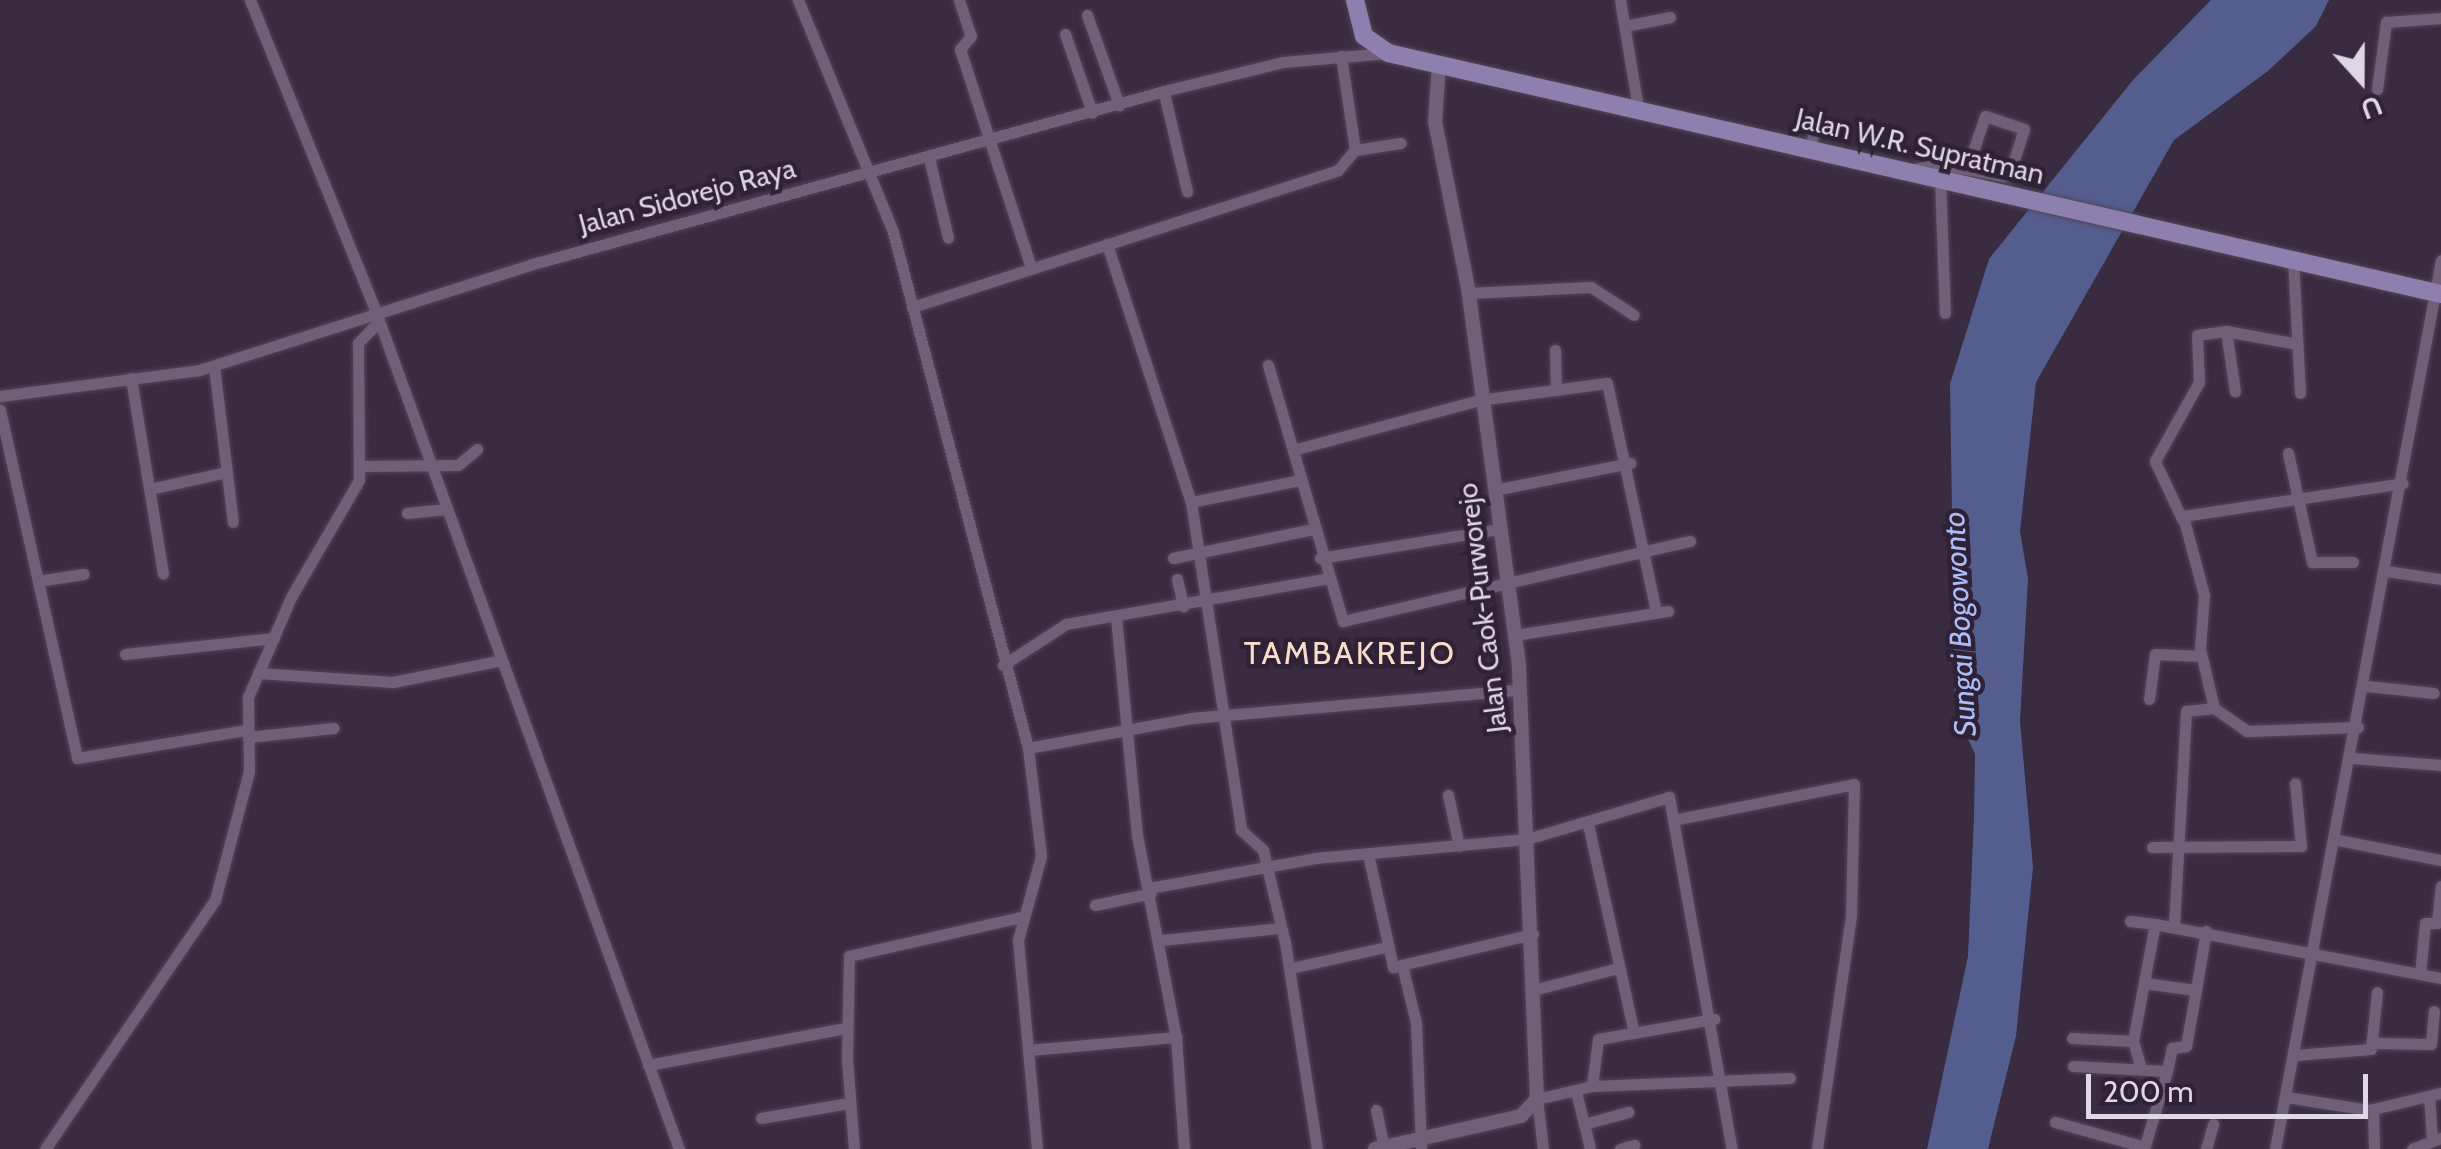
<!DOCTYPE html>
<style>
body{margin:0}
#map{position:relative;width:2441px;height:1149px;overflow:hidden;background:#392b40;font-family:Cabin,sans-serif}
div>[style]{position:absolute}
.water>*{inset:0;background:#535e8e}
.roads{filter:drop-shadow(0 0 2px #524657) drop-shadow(0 0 2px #524657)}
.minor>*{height:11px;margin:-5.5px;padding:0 5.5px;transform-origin:5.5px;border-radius:5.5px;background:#6f6077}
.tertiary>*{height:14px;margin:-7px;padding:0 7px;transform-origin:7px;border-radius:7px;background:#6f6077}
.primary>*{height:18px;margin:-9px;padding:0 9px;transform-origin:9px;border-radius:9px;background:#8d7fae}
span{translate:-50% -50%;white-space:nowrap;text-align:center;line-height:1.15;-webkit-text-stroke:9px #2f2136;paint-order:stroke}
.street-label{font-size:28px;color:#dfd7e4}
.water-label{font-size:30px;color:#adbcf8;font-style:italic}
.quarter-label{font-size:32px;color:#f9ddca;letter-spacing:2.5px}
.north{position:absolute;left:2311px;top:30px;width:100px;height:100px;-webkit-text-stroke:8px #2f2136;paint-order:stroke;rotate:159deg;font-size:28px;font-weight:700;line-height:40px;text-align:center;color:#dfd7e4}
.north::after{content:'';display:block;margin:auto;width:35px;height:45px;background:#dfd7e4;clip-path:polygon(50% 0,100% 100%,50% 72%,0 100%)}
.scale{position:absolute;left:2086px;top:1074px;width:282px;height:45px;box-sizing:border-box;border:5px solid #dfd7e4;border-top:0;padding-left:12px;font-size:30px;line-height:35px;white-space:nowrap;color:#dfd7e4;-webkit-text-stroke:8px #2f2136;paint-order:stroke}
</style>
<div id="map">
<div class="water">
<i style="clip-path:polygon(2211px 0,2329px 0,2316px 26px,2268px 71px,2174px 140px,2036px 382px,2020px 531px,2028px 579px,2020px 721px,2033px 867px,2016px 1036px,1988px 1149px,1927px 1149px,1968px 956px,1974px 816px,1975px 754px,1955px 711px,1950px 384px,1989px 259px,2133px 80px)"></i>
</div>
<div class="roads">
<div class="minor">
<i style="left:250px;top:0;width:336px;rotate:68deg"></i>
<i style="left:376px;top:312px;width:890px;rotate:70.1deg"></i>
<i style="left:798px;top:0;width:251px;rotate:67.7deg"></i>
<i style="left:893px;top:232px;width:533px;rotate:75.34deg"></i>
<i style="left:1028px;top:748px;width:166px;rotate:-10.4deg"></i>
<i style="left:1191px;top:718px;width:330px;rotate:-4.9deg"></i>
<i style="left:959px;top:0;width:38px;rotate:72deg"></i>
<i style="left:971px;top:36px;width:17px;rotate:130deg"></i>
<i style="left:960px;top:49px;width:230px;rotate:72deg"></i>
<i style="left:1620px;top:0;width:109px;rotate:80.5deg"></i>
<i style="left:1087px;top:15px;width:96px;rotate:70.4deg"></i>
<i style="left:1625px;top:26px;width:46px;rotate:-11.3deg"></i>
<i style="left:1065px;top:34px;width:83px;rotate:70.9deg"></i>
<i style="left:1341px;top:56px;width:95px;rotate:81.5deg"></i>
<i style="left:1355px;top:150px;width:46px;rotate:-8.8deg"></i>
<i style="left:2377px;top:89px;width:68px;rotate:-82.3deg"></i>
<i style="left:2386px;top:22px;width:55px;rotate:-4.2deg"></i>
<i style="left:1164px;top:93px;width:101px;rotate:76.8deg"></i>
<i style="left:1809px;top:150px;width:26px;rotate:-74deg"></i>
<i style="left:929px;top:158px;width:82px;rotate:76.6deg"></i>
<i style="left:1905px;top:171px;width:35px;rotate:-12deg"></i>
<i style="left:1939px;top:164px;width:66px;rotate:10.5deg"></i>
<i style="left:2004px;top:176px;width:5px;rotate:-11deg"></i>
<i style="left:2009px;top:175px;width:48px;rotate:-71.9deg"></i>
<i style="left:2024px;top:129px;width:41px;rotate:-161.6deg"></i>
<i style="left:1985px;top:116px;width:56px;rotate:108.8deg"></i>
<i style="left:1940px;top:179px;width:134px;rotate:87.9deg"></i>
<i style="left:1107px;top:244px;width:271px;rotate:72deg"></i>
<i style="left:2293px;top:259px;width:134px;rotate:87deg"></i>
<i style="left:1469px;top:293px;width:122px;rotate:-2.8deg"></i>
<i style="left:1591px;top:287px;width:51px;rotate:33.1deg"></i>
<i style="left:912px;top:307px;width:447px;rotate:-17.8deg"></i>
<i style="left:1338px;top:170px;width:26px;rotate:-50deg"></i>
<i style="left:2226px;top:331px;width:67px;rotate:10.3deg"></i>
<i style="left:1555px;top:350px;width:40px;rotate:88.6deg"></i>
<i style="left:1268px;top:365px;width:267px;rotate:73.7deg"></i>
<i style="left:1343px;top:621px;width:356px;rotate:-13deg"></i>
<i style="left:214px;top:366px;width:157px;rotate:83.1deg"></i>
<i style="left:131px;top:378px;width:198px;rotate:80.7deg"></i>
<i style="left:0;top:396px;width:201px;rotate:-7.4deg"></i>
<i style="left:199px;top:370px;width:358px;rotate:-17.6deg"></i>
<i style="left:540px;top:262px;width:651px;rotate:-15.32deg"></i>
<i style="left:1168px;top:90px;width:118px;rotate:-13.7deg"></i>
<i style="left:1283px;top:62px;width:105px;rotate:-4.9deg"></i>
<i style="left:0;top:410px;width:356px;rotate:77.5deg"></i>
<i style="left:77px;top:758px;width:172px;rotate:-9.4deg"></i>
<i style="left:1293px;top:450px;width:193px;rotate:-15deg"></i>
<i style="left:1479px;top:400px;width:129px;rotate:-7.6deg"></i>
<i style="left:1607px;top:383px;width:233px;rotate:77.9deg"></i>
<i style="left:2288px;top:453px;width:112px;rotate:77.6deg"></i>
<i style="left:2312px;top:562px;width:41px"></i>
<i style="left:362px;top:466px;width:96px;rotate:-0.6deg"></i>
<i style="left:458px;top:465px;width:25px;rotate:-40deg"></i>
<i style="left:1300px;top:480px;width:111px;rotate:168.6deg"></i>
<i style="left:1191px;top:502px;width:332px;rotate:81.3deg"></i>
<i style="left:1241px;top:830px;width:30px;rotate:42deg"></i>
<i style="left:1263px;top:850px;width:95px;rotate:76.6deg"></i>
<i style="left:1285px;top:942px;width:209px;rotate:81.2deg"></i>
<i style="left:150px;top:489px;width:78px;rotate:-12.6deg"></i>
<i style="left:1494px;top:490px;width:139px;rotate:-11.2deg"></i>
<i style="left:407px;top:513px;width:40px;rotate:-5.7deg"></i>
<i style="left:2182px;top:519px;width:64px;rotate:-115deg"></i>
<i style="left:2155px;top:461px;width:90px;rotate:-60.9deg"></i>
<i style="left:2199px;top:382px;width:47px;rotate:-92.4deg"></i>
<i style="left:2197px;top:335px;width:29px;rotate:-8deg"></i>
<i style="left:2226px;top:331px;width:61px;rotate:81.5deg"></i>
<i style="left:1173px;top:558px;width:143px;rotate:-11.7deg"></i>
<i style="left:1320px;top:558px;width:181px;rotate:-9.2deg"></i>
<i style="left:2386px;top:571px;width:56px;rotate:8.3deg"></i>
<i style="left:1177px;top:579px;width:28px;rotate:77deg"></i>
<i style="left:38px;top:581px;width:46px;rotate:-8.8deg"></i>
<i style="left:1116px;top:617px;width:219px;rotate:84.5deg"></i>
<i style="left:1137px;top:835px;width:206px;rotate:79.1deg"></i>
<i style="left:1515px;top:635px;width:155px;rotate:-8.9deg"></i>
<i style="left:125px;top:654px;width:150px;rotate:-6.1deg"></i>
<i style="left:1003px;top:665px;width:75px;rotate:-33.1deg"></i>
<i style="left:1066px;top:624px;width:263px;rotate:-9.9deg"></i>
<i style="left:258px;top:673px;width:135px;rotate:3.8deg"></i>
<i style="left:393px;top:682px;width:111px;rotate:-11.4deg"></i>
<i style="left:2367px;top:686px;width:67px;rotate:6deg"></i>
<i style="left:2149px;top:699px;width:45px;rotate:-82.4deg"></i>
<i style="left:2155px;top:654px;width:46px;rotate:2.5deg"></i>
<i style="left:2214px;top:708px;width:61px;rotate:-103.3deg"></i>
<i style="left:2200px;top:649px;width:54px;rotate:-85.8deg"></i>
<i style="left:2204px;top:595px;width:82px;rotate:-104.9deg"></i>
<i style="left:2183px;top:516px;width:222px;rotate:-8.5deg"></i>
<i style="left:248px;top:737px;width:86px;rotate:-6deg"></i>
<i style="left:1028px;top:748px;width:109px;rotate:83.1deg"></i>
<i style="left:1041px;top:856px;width:87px;rotate:105.3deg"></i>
<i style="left:1018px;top:940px;width:210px;rotate:84.8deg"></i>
<i style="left:2352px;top:758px;width:89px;rotate:4.5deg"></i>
<i style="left:1448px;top:795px;width:52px;rotate:77.8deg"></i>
<i style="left:1678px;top:819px;width:179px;rotate:-11.2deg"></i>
<i style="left:1854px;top:784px;width:132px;rotate:91.3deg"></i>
<i style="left:1851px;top:916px;width:235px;rotate:98.3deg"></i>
<i style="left:1588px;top:824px;width:214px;rotate:77.6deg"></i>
<i style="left:2338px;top:840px;width:105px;rotate:11deg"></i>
<i style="left:2152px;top:847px;width:149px;rotate:-0.4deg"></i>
<i style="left:2301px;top:846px;width:63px;rotate:-95.4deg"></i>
<i style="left:1368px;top:854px;width:116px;rotate:77.5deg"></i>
<i style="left:1393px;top:967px;width:144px;rotate:-13.3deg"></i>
<i style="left:1149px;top:888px;width:169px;rotate:-10.2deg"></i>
<i style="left:1315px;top:858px;width:213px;rotate:-5.1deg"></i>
<i style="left:1527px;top:839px;width:148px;rotate:-16.5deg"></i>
<i style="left:1669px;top:797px;width:358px;rotate:79.9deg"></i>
<i style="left:1095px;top:905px;width:57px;rotate:-12.1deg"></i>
<i style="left:2130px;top:921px;width:25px;rotate:7deg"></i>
<i style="left:2174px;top:926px;width:215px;rotate:-86.8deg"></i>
<i style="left:2186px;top:711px;width:28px;rotate:-6deg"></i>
<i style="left:2214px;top:708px;width:40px;rotate:34.9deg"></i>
<i style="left:2247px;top:731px;width:111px;rotate:-2.1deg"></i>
<i style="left:1162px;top:940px;width:120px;rotate:-5.8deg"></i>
<i style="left:1402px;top:965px;width:60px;rotate:76.4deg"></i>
<i style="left:1416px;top:1023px;width:126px;rotate:87.7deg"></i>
<i style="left:1291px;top:968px;width:97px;rotate:-12.5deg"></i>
<i style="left:2420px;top:974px;width:51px;rotate:-84.4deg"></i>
<i style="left:2425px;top:923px;width:12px"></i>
<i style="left:2437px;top:923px;width:37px;rotate:-84deg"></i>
<i style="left:2144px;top:983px;width:52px;rotate:7.7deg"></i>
<i style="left:2196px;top:990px;width:60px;rotate:-80.4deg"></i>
<i style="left:1533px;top:990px;width:88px;rotate:-14.5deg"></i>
<i style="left:2072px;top:1038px;width:61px;rotate:2.8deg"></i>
<i style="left:2374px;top:1043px;width:57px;rotate:1deg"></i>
<i style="left:2431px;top:1044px;width:33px;rotate:-85deg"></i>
<i style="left:1029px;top:1050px;width:148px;rotate:-5.1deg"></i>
<i style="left:1176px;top:1037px;width:112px;rotate:85.9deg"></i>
<i style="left:2295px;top:1055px;width:76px;rotate:-4.5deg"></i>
<i style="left:2371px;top:1049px;width:57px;rotate:-84deg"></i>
<i style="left:847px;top:1059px;width:90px;rotate:85.6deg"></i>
<i style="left:847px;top:1060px;width:104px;rotate:-88.9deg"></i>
<i style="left:849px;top:956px;width:176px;rotate:-12.8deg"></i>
<i style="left:648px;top:1065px;width:201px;rotate:-10.6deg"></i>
<i style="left:2140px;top:1065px;width:25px;rotate:-106deg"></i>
<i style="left:2133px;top:1041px;width:119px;rotate:-79.4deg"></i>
<i style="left:2155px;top:924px;width:291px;rotate:10.7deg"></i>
<i style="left:2073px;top:1066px;width:94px;rotate:3deg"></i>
<i style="left:2167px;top:1071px;width:81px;rotate:106.4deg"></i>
<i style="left:2167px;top:1071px;width:24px;rotate:-78deg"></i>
<i style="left:2172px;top:1048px;width:14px;rotate:-8deg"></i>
<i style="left:2186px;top:1046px;width:57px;rotate:-79.9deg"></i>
<i style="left:1592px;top:1086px;width:47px;rotate:-82.7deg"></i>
<i style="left:1598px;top:1039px;width:118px;rotate:-9.8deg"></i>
<i style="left:1576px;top:1092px;width:33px;rotate:76deg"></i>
<i style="left:2429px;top:1096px;width:43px;rotate:86deg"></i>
<i style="left:2286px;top:1097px;width:84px;rotate:8.9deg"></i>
<i style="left:2369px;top:1110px;width:74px;rotate:-13.3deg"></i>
<i style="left:2373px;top:1109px;width:40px;rotate:88.6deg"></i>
<i style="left:1376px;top:1110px;width:38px;rotate:78deg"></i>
<i style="left:761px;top:1118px;width:89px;rotate:-9.7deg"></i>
<i style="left:2055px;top:1122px;width:93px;rotate:15.5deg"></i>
<i style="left:45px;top:1149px;width:301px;rotate:-55.7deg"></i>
<i style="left:215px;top:900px;width:133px;rotate:-75.2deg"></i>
<i style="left:249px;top:771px;width:74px;rotate:-90.8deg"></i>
<i style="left:248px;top:697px;width:109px;rotate:-66.7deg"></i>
<i style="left:291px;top:597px;width:135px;rotate:-59.8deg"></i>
<i style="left:359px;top:480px;width:137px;rotate:-90.4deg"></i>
<i style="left:358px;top:343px;width:30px;rotate:-46deg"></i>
<i style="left:1543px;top:1149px;width:50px;rotate:-96.8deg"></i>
<i style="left:1537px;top:1099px;width:57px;rotate:-13.3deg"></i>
<i style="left:1592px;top:1086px;width:198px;rotate:-2.3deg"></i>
<i style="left:1590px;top:1149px;width:26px;rotate:-103deg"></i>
<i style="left:1584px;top:1124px;width:46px;rotate:-15.3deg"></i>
<i style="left:1620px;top:1149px;width:15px;rotate:-16deg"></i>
<i style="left:2206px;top:1149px;width:26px;rotate:-74deg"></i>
<i style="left:2275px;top:1149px;width:904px;rotate:-79.42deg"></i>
<i style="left:2412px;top:1149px;width:31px;rotate:-21deg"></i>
</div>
<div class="tertiary">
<i style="left:1375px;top:1149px;width:150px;rotate:-12.7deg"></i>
<i style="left:1521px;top:1116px;width:23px;rotate:-47deg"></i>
<i style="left:1537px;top:1099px;width:434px;rotate:-92.4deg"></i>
<i style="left:1519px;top:665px;width:375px;rotate:-97.7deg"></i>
<i style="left:1469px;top:293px;width:174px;rotate:-101.2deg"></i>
<i style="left:1435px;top:122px;width:59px;rotate:-86.1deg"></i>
</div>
<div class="primary">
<i style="left:1355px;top:0;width:37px;rotate:76deg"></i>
<i style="left:1364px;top:36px;width:29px;rotate:35deg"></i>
<i style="left:1388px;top:53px;width:1080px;rotate:12.89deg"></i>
</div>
</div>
<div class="street-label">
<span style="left:1920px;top:146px;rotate:13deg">Jalan W.R. Supratman</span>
<span style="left:687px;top:196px;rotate:-15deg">Jalan Sidorejo Raya</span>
<span style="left:1482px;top:608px;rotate:-97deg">Jalan Caok-Purworejo</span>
</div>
<div class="water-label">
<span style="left:1960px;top:624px;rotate:-93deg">Sungai Bogowonto</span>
</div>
<div class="quarter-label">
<span style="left:1350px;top:653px">TAMBAKREJO</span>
</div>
<div class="north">U</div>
<div class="scale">200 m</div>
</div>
